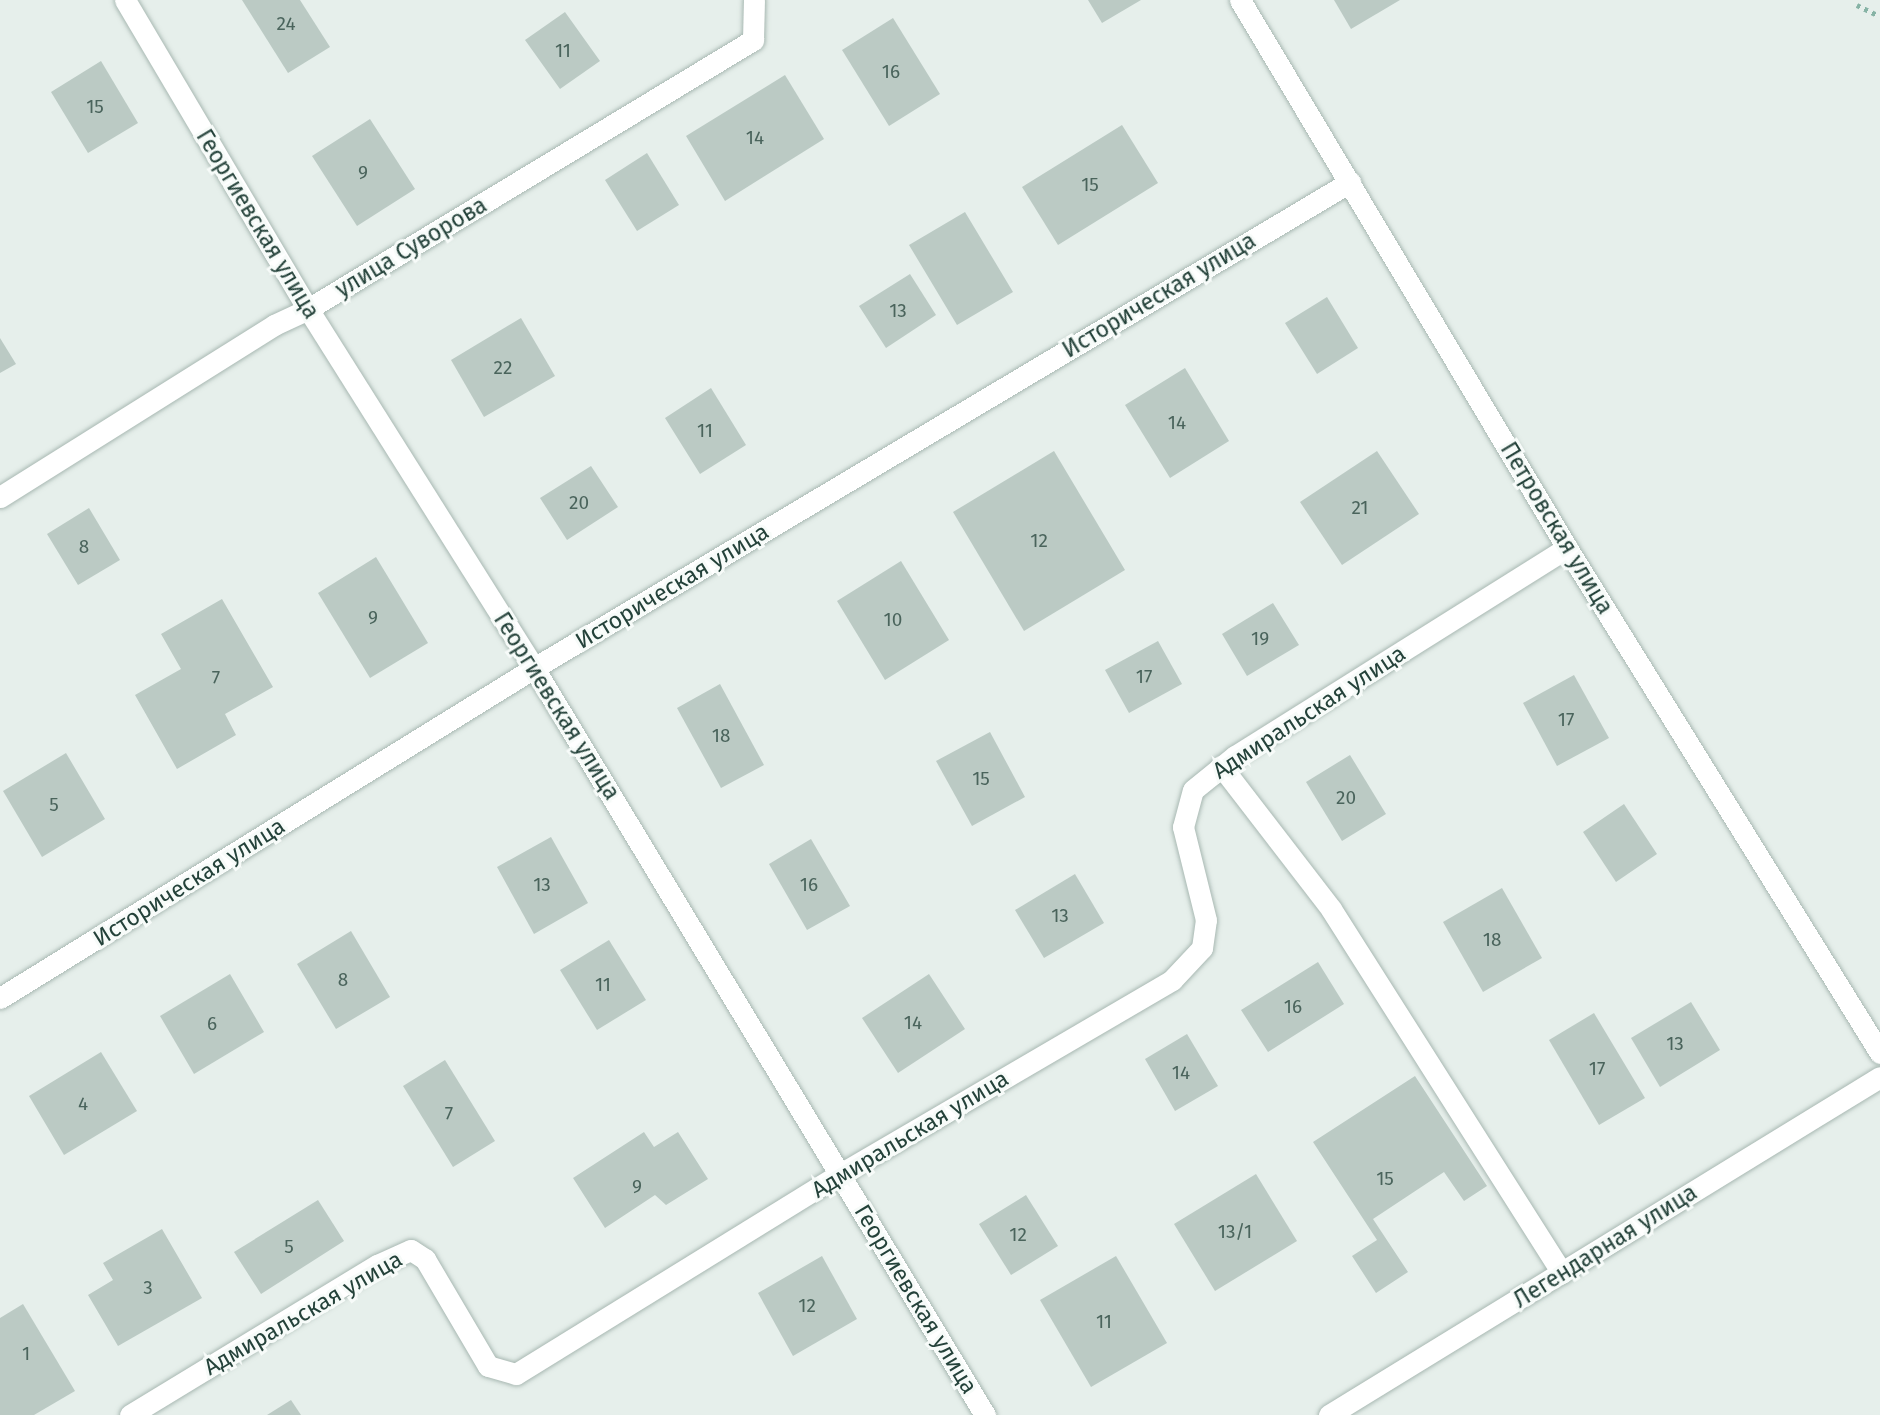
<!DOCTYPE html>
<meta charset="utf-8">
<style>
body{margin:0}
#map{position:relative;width:1880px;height:1415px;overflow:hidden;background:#e6efeb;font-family:"Fira Sans",sans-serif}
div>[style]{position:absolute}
.building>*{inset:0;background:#bbcac4}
.path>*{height:4.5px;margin-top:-2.25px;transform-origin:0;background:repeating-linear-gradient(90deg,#86b3a5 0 3.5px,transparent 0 8.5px)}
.roads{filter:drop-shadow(0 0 2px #a8b8b2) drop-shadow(0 0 2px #a8b8b2)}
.minor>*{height:21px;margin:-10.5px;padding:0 10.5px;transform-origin:10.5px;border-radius:10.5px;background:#fff}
span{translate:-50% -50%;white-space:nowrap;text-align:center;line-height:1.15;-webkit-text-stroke:6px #f7fbf9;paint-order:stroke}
.number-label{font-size:19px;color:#4a645c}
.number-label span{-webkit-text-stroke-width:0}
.street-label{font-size:23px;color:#24423a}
</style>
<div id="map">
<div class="building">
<i style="clip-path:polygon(242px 0,300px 0,330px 47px,288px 73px)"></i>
<i style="clip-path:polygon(1088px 0,1141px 0,1102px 23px)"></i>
<i style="clip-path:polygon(1334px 0,1400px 0,1351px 29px)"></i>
<i style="clip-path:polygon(565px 12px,600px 61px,560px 89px,525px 40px)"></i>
<i style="clip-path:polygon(893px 18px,940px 94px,889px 126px,842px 50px)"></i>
<i style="clip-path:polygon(101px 61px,138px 123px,88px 153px,51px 92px)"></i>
<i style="clip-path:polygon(785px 75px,824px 139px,725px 201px,686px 136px)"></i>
<i style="clip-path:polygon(370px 119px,415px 189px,357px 226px,312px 156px)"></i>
<i style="clip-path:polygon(1122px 125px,1158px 183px,1058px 245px,1022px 187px)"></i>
<i style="clip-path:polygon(647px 153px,679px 205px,637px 231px,605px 180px)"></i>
<i style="clip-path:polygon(965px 212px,1013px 292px,957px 325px,909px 245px)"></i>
<i style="clip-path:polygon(910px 274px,936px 315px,886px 348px,859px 306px)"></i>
<i style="clip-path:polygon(1327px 297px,1358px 348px,1317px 374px,1285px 323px)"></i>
<i style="clip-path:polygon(521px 318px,555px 376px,484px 417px,451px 360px)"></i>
<i style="clip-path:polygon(0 338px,16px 364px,0 373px)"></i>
<i style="clip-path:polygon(1185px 368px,1229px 441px,1170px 478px,1125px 405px)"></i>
<i style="clip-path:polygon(711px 388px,746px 445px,700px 474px,665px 418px)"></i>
<i style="clip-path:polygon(1054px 451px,1125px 570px,1024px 631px,953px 512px)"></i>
<i style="clip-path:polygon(1377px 451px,1419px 514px,1342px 565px,1300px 502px)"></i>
<i style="clip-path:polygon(591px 466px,618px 507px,567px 540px,540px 498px)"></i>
<i style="clip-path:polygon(89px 508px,120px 560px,78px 585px,47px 534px)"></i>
<i style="clip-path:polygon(376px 557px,428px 643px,370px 678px,318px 593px)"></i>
<i style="clip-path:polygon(901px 561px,949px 640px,885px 680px,837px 601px)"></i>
<i style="clip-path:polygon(222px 599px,273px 687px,225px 714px,236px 735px,177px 769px,135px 695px,181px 669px,161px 634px)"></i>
<i style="clip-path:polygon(1273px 603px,1299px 645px,1247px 676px,1222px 634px)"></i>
<i style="clip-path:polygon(1158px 641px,1182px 684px,1129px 713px,1105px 670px)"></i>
<i style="clip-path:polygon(1574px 675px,1609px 738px,1557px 766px,1523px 703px)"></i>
<i style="clip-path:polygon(720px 684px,764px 765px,721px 788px,677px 708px)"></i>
<i style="clip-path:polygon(990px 732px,1025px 797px,972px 826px,936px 761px)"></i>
<i style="clip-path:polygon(66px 753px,105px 819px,42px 857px,3px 791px)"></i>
<i style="clip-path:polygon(1350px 755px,1386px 814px,1342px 841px,1306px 782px)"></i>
<i style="clip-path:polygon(1624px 804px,1657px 854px,1616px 882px,1583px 832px)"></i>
<i style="clip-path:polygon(551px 837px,588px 903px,534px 934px,497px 867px)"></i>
<i style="clip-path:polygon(811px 839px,850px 906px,807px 930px,769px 864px)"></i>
<i style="clip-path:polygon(1075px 874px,1104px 923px,1044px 958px,1015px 910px)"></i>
<i style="clip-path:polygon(1502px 888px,1542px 958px,1483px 992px,1443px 922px)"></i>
<i style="clip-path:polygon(351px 931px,390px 997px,336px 1029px,297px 964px)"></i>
<i style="clip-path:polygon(609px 940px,646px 1000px,597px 1030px,560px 970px)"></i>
<i style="clip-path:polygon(1318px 962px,1344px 1004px,1268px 1052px,1241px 1010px)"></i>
<i style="clip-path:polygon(230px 974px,264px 1032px,194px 1074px,160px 1016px)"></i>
<i style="clip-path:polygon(929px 974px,965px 1029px,898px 1073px,862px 1018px)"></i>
<i style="clip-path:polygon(1691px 1002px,1720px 1050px,1660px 1087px,1631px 1038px)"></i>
<i style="clip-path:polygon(1594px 1013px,1645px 1098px,1599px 1125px,1549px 1040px)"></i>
<i style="clip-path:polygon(1187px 1034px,1218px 1086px,1175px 1111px,1145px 1059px)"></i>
<i style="clip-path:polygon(101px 1052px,137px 1111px,64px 1155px,29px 1096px)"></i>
<i style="clip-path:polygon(445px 1060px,495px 1141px,453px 1167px,403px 1086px)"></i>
<i style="clip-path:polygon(1415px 1076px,1487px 1186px,1464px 1201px,1444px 1172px,1373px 1219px,1408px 1272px,1376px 1293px,1352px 1256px,1377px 1240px,1313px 1142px)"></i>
<i style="clip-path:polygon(644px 1132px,654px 1147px,678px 1132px,708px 1179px,666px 1205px,655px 1195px,605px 1228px,573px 1178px)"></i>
<i style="clip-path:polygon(1256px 1174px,1297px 1241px,1215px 1291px,1174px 1224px)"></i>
<i style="clip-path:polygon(1026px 1195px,1058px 1246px,1011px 1275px,979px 1224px)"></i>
<i style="clip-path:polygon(318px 1200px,344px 1241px,261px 1294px,234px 1252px)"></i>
<i style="clip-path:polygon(162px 1229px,202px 1298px,118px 1346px,88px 1295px,113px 1280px,103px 1263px)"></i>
<i style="clip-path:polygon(822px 1256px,857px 1319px,793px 1356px,758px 1293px)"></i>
<i style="clip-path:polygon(1116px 1256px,1167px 1343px,1091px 1387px,1040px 1300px)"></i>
<i style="clip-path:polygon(23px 1304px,75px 1391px,34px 1415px,0 1415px,0 1318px)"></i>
<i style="clip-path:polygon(291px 1400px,301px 1415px,267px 1415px)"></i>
</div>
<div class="path">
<i style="left:1857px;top:5px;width:25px;rotate:26deg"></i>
</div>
<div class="roads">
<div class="minor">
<i style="left:125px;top:0;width:359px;rotate:59.4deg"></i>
<i style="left:308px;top:309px;width:424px;rotate:57.8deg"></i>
<i style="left:534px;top:668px;width:873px;rotate:58.88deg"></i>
<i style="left:1240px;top:0;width:638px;rotate:59.17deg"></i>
<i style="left:1567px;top:548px;width:594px;rotate:58.21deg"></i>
<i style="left:0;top:497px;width:324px;rotate:-32.1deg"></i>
<i style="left:274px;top:325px;width:38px;rotate:-25deg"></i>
<i style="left:308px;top:309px;width:520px;rotate:-31.15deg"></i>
<i style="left:753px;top:40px;width:40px;rotate:-88.6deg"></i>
<i style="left:1221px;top:766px;width:180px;rotate:52.4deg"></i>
<i style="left:1331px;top:909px;width:431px;rotate:57.6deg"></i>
<i style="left:0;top:998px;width:628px;rotate:-31.72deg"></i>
<i style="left:534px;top:668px;width:950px;rotate:-30.78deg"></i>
<i style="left:130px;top:1415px;width:289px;rotate:-31.3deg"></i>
<i style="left:377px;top:1265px;width:37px;rotate:-24deg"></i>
<i style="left:411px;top:1250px;width:17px;rotate:33deg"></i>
<i style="left:425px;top:1259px;width:124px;rotate:59.5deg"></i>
<i style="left:488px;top:1366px;width:29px;rotate:16deg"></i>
<i style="left:516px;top:1374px;width:383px;rotate:-31.7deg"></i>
<i style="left:842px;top:1173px;width:382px;rotate:-30.3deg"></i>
<i style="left:1172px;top:980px;width:44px;rotate:-46.8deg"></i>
<i style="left:1202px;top:948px;width:28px;rotate:-82deg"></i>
<i style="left:1206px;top:920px;width:96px;rotate:-103.9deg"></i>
<i style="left:1183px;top:827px;width:38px;rotate:-75deg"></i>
<i style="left:1193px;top:790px;width:54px;rotate:-39deg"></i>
<i style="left:1235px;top:756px;width:392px;rotate:-32.1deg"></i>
<i style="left:1329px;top:1415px;width:646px;rotate:-31.53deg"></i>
</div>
</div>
<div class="number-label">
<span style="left:286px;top:24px">24</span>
<span style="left:563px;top:51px">11</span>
<span style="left:891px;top:72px">16</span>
<span style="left:95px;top:107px">15</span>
<span style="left:755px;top:138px">14</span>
<span style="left:363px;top:173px">9</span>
<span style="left:1090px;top:185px">15</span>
<span style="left:898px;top:311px">13</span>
<span style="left:503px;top:368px">22</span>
<span style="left:1177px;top:423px">14</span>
<span style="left:705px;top:431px">11</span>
<span style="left:579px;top:503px">20</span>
<span style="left:1360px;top:508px">21</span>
<span style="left:1039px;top:541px">12</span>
<span style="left:84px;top:547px">8</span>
<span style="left:373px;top:618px">9</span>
<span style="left:893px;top:620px">10</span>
<span style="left:1260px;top:639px">19</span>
<span style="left:1144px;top:677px">17</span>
<span style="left:216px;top:678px">7</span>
<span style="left:1566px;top:720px">17</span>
<span style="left:721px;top:736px">18</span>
<span style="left:981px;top:779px">15</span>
<span style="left:1346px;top:798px">20</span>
<span style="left:54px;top:805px">5</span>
<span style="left:542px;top:885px">13</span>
<span style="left:809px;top:885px">16</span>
<span style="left:1060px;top:916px">13</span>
<span style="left:1492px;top:940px">18</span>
<span style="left:343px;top:980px">8</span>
<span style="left:603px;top:985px">11</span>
<span style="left:1293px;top:1007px">16</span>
<span style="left:913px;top:1023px">14</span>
<span style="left:212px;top:1024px">6</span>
<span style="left:1675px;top:1044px">13</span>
<span style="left:1597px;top:1069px">17</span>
<span style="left:1181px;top:1073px">14</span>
<span style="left:83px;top:1104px">4</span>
<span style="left:449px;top:1114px">7</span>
<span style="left:1385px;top:1179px">15</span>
<span style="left:637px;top:1187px">9</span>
<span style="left:1235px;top:1232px">13/1</span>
<span style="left:1018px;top:1235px">12</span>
<span style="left:289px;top:1247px">5</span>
<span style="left:148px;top:1288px">3</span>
<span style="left:807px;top:1306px">12</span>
<span style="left:1104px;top:1322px">11</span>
<span style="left:26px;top:1354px">1</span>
</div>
<div class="street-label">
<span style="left:258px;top:224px;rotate:59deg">Георгиевская улица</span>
<span style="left:411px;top:247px;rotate:-31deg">улица Суворова</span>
<span style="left:1159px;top:295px;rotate:-31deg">Историческая улица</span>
<span style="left:1557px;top:528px;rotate:59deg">Петровская улица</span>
<span style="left:672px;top:586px;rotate:-31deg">Историческая улица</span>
<span style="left:557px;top:706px;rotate:58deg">Георгиевская улица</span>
<span style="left:1309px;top:712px;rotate:-33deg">Адмиральская улица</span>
<span style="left:189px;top:882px;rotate:-32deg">Историческая улица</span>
<span style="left:910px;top:1134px;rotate:-31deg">Адмиральская улица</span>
<span style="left:1605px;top:1246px;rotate:-32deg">Легендарная улица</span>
<span style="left:916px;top:1299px;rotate:59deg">Георгиевская улица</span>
<span style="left:303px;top:1313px;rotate:-30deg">Адмиральская улица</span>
</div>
</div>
